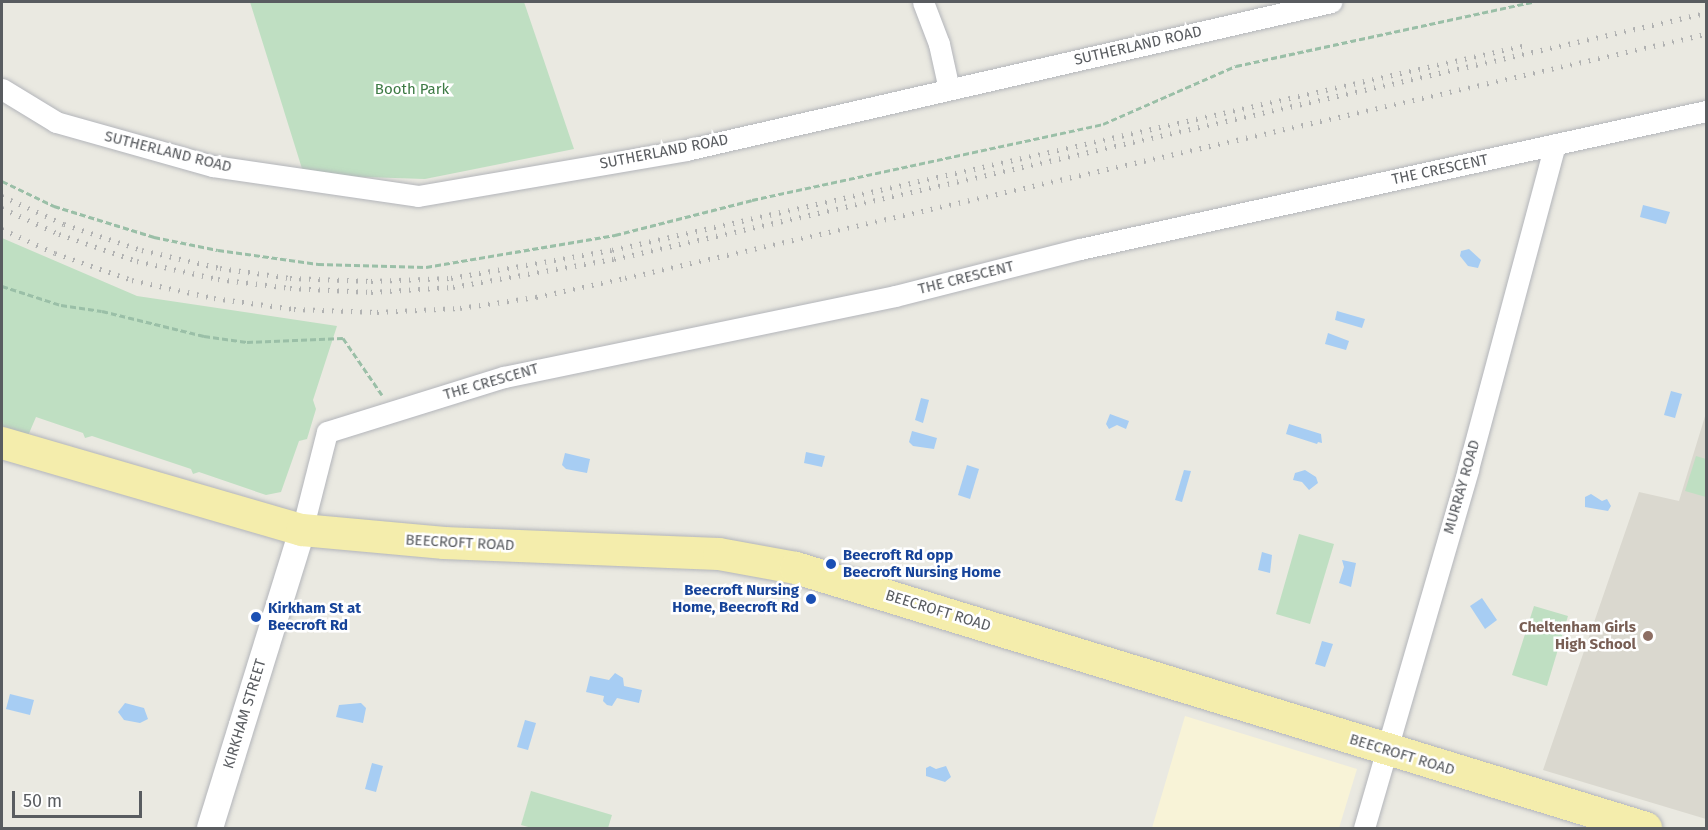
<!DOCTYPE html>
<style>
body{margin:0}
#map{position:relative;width:1708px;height:830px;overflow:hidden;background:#eae9e1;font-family:"Fira Sans",sans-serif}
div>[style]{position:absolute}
.commercial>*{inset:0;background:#f8f3d7}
.education>*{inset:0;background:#dad8cf}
.green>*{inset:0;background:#bfdfc2}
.water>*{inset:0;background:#a7cdf3}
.path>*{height:3px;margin-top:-1.5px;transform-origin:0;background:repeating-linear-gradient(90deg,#9abfa7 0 6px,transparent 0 9px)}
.roads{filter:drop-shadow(0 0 2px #b3b5ba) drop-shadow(0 0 2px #b3b5ba)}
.minor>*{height:21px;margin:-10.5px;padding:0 10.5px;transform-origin:10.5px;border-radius:10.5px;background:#fff}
.tertiary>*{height:26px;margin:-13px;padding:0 13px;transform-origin:13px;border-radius:13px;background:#fff}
.primary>*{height:32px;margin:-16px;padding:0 16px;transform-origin:16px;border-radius:16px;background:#f4edac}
.rail>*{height:4.5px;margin-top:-2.25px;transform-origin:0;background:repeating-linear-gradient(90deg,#b1b2b2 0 1.5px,transparent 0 9.5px)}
.dots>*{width:16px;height:16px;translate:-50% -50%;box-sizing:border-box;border:3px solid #fff;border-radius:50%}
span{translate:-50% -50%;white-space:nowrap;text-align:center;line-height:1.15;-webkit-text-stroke:5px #fff;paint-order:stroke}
.street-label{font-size:15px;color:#595c60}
.park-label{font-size:15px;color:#3d7a44}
.transit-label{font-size:15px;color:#164399;font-weight:700}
.left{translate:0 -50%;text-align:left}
.right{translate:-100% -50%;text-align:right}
.education-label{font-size:15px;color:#785e54;font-weight:700}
.frame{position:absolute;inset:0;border:3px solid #595c60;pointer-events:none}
.scale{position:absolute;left:12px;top:791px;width:130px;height:27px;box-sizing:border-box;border:3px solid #595c60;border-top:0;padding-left:8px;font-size:18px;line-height:21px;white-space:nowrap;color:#595c60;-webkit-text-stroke:4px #fff;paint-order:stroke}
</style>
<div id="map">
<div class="commercial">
<i style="clip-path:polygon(1185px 716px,1357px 769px,1339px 828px,1152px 828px)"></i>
</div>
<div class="education">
<i style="clip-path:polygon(1706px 413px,1706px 819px,1543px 770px,1639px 492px,1679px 501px)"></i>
</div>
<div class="green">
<i style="clip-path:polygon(250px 2px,524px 2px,574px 149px,425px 179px,304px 175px)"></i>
<i style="clip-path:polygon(2px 238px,137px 296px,337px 326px,313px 400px,316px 409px,307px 439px,299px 441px,281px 492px,266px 495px,199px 472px,193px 474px,191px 469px,92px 436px,85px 438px,83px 433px,36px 417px,27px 438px,2px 428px)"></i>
<i style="clip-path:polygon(1696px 456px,1706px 459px,1706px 497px,1685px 491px)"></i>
<i style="clip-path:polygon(1299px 534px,1334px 544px,1310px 624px,1276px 614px)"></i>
<i style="clip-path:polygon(1534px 606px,1568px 616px,1547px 686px,1512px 675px)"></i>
<i style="clip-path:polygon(531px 791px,612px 815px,608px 828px,532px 828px,521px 825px)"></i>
</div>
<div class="water">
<i style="clip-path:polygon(1643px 205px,1670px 212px,1666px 224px,1640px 217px)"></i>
<i style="clip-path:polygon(1469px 249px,1481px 260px,1478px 268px,1468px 266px,1460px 256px,1461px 251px)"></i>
<i style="clip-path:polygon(1337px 311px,1365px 319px,1362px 328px,1335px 320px)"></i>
<i style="clip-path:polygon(1328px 333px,1349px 341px,1346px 350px,1325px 344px)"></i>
<i style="clip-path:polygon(1671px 391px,1682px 394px,1675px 418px,1664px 415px)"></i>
<i style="clip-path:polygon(921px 398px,929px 400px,923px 423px,915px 420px)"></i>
<i style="clip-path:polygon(1110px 414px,1129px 421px,1126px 429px,1117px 425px,1109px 429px,1106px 424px)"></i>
<i style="clip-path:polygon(1289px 424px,1321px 434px,1322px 443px,1318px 442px,1317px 444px,1286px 434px)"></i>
<i style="clip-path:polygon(912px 431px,937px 438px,934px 449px,913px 446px,909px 442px)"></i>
<i style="clip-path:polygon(806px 452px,825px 456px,822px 467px,804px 463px)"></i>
<i style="clip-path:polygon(565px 453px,590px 459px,587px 473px,566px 469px,562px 465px)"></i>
<i style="clip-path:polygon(967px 465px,979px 469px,970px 499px,958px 495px)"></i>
<i style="clip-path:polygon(1184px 470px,1191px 471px,1182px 502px,1175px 500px)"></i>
<i style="clip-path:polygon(1305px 470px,1316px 477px,1318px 483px,1309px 490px,1302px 482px,1293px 480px,1295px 473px)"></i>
<i style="clip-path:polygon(1591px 494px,1602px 501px,1607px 499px,1611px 506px,1608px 511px,1585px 507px,1585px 497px)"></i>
<i style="clip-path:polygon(1262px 552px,1272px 555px,1270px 573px,1258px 570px)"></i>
<i style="clip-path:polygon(1342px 560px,1356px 563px,1351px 587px,1339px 583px,1344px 567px)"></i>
<i style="clip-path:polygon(1482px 598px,1497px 620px,1485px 629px,1470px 606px)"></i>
<i style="clip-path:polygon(1322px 641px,1333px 644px,1325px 667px,1315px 664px)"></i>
<i style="clip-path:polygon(615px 673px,623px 678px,624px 686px,642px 690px,639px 703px,617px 698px,612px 706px,607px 705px,603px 701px,604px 696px,586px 692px,590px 676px,609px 680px)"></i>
<i style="clip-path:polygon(10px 694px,34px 700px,30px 715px,6px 709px)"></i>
<i style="clip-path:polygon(125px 703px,144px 708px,148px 719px,140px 723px,124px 720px,118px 712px)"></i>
<i style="clip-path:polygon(361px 703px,366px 708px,363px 723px,336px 717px,339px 705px)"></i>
<i style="clip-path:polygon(525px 720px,536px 723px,528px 750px,517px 747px)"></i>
<i style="clip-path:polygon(372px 763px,383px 766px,376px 792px,365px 789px)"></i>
<i style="clip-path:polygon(930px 766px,936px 769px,946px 766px,951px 777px,945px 782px,926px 776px,926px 768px)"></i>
</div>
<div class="path">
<i style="left:2px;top:181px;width:58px;rotate:25.7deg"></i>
<i style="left:54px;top:206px;width:105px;rotate:17.2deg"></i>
<i style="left:154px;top:237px;width:65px;rotate:11.5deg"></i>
<i style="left:218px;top:250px;width:101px;rotate:8deg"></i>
<i style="left:318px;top:264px;width:108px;rotate:1.6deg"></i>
<i style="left:426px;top:267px;width:192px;rotate:-9.6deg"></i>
<i style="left:615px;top:235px;width:141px;rotate:-14.3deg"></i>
<i style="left:752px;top:200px;width:359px;rotate:-12.2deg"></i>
<i style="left:1103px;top:124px;width:145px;rotate:-23.6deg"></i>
<i style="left:1236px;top:66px;width:303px;rotate:-12.2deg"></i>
<i style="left:2px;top:286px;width:62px;rotate:17.9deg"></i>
<i style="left:61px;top:305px;width:41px;rotate:8.3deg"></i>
<i style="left:102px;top:311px;width:105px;rotate:13.8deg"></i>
<i style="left:204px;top:336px;width:43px;rotate:7.9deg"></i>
<i style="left:247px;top:342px;width:96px;rotate:-2.4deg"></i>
<i style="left:343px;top:338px;width:69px;rotate:55.6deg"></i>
</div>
<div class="roads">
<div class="minor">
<i style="left:923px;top:2px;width:45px;rotate:69.1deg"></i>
<i style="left:939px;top:44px;width:46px;rotate:77.5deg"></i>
<i style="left:2px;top:89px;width:63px;rotate:31.4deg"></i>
<i style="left:56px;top:122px;width:163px;rotate:15.7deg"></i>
<i style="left:213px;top:166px;width:207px;rotate:8.3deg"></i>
<i style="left:418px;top:196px;width:272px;rotate:-9.7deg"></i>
<i style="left:686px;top:150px;width:662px;rotate:-12.92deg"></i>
<i style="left:302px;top:530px;width:101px;rotate:-75.7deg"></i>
<i style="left:327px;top:432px;width:185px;rotate:-17.3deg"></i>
<i style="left:504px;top:377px;width:399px;rotate:-11.7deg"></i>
<i style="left:895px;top:296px;width:191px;rotate:-14.3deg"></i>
<i style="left:1080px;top:249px;width:641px;rotate:-12.43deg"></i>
<i style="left:1364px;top:828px;width:374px;rotate:-73.8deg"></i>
<i style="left:1468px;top:469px;width:336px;rotate:-75deg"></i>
</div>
<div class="tertiary">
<i style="left:210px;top:828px;width:312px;rotate:-72.8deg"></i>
</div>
<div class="primary">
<i style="left:2px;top:443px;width:312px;rotate:16.2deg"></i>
<i style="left:302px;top:530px;width:143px;rotate:5.2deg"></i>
<i style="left:444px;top:543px;width:275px;rotate:2.3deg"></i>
<i style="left:719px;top:554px;width:78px;rotate:10.3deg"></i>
<i style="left:796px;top:568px;width:889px;rotate:17.01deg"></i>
</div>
</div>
<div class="rail">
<i style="left:2px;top:196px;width:68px;rotate:24.3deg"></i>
<i style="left:64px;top:224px;width:82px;rotate:18.4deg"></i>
<i style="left:142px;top:250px;width:80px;rotate:13deg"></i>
<i style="left:220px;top:268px;width:71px;rotate:8.1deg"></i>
<i style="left:290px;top:278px;width:81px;rotate:2.1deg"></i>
<i style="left:371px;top:281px;width:80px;rotate:-2.1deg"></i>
<i style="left:451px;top:278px;width:163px;rotate:-9.9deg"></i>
<i style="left:612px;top:250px;width:933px;rotate:-12.64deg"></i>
<i style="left:2px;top:208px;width:63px;rotate:24.5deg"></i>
<i style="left:59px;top:234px;width:83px;rotate:19.1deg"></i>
<i style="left:137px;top:261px;width:83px;rotate:12.5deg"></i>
<i style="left:218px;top:279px;width:73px;rotate:7.1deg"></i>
<i style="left:290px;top:288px;width:81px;rotate:2.8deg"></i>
<i style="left:371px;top:292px;width:82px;rotate:-3.5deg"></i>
<i style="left:453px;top:287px;width:163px;rotate:-9.9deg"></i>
<i style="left:614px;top:259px;width:1119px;rotate:-12.7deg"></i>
<i style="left:2px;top:229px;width:58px;rotate:24.4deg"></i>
<i style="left:55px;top:253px;width:82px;rotate:19.3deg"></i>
<i style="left:132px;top:280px;width:84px;rotate:12.4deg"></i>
<i style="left:214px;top:298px;width:81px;rotate:7.8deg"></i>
<i style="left:294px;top:309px;width:83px;rotate:2.1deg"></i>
<i style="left:377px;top:312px;width:83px;rotate:-2.8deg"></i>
<i style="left:460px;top:308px;width:77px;rotate:-8.2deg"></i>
<i style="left:536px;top:297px;width:91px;rotate:-12.1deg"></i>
<i style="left:625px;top:278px;width:1108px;rotate:-12.72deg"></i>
</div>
<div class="dots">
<i style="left:831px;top:564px;background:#1a4fb4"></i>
<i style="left:811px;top:599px;background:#1a4fb4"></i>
<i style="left:256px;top:617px;background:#1a4fb4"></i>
<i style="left:1648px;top:636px;background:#8d6e63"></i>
</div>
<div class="street-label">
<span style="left:1138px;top:46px;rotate:-13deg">SUTHERLAND ROAD</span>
<span style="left:168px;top:152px;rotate:14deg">SUTHERLAND ROAD</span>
<span style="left:664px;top:152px;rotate:-11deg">SUTHERLAND ROAD</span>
<span style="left:1440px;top:170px;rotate:-12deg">THE CRESCENT</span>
<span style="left:966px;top:278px;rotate:-14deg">THE CRESCENT</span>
<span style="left:491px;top:382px;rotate:-16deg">THE CRESCENT</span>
<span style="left:1462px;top:487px;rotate:-74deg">MURRAY ROAD</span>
<span style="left:460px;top:543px;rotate:3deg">BEECROFT ROAD</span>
<span style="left:938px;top:611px;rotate:17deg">BEECROFT ROAD</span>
<span style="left:245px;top:714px;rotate:-73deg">KIRKHAM STREET</span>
<span style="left:1402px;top:755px;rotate:17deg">BEECROFT ROAD</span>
</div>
<div class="park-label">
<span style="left:412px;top:90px">Booth Park</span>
</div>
<div class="transit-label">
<span class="left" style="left:843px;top:564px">Beecroft Rd opp<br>Beecroft Nursing Home</span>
<span class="right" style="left:799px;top:599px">Beecroft Nursing<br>Home, Beecroft Rd</span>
<span class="left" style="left:268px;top:617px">Kirkham St at<br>Beecroft Rd</span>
</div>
<div class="education-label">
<span class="right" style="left:1636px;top:636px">Cheltenham Girls<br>High School</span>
</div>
<div class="frame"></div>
<div class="scale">50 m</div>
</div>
